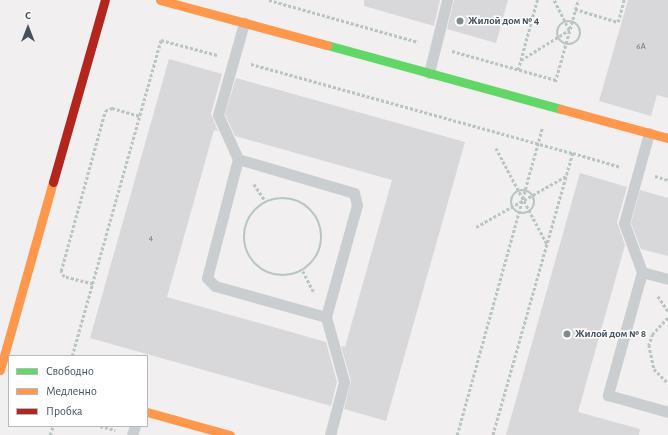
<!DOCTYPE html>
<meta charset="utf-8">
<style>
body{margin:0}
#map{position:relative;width:668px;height:435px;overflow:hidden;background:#f1efef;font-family:"Alegreya Sans",sans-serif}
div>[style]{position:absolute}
.building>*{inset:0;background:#d8d7d9}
.path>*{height:2.5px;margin-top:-1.25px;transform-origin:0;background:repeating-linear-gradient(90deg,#b8c5c1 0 3px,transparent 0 5px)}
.path>.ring{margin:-1.25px;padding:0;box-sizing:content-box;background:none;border:2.5px solid #b8c5c1;border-radius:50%}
.lane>*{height:11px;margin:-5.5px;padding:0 5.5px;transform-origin:5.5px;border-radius:5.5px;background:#cbced1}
.fast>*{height:9px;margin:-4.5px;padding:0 4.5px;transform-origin:4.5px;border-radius:4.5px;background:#63d668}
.slow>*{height:9px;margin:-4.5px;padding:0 4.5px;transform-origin:4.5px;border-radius:4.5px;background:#ff974d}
.jam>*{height:9px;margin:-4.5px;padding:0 4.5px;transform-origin:4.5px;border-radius:4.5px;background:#b3261e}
.dots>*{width:11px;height:11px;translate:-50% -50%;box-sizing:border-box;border:2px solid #fff;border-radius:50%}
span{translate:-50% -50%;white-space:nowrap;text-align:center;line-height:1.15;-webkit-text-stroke:3px #fff;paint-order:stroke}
.number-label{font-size:9px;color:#6b757e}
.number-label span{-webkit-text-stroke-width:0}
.poi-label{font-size:11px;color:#45525e;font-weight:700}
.left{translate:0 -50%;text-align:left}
.legend{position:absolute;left:8px;top:355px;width:140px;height:72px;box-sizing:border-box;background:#fff;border:1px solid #b5babf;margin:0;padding:5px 7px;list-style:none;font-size:12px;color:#45525e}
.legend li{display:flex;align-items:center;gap:8px;height:20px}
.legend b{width:20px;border:1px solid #b5babf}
.north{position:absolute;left:8px;top:8px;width:40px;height:40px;-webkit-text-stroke:3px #fff;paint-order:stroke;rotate:0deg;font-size:11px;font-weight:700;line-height:16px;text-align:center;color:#45525e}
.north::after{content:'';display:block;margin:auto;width:14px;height:18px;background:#45525e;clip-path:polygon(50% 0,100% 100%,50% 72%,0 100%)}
</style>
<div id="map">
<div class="building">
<i style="clip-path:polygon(364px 0,440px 0,434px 26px,364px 6px)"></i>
<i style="clip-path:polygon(454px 0,508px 0,496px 43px,447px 29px)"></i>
<i style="clip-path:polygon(628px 0,668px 0,668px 98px,657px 95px,651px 116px,599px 101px)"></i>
<i style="clip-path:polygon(169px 59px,222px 74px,211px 114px,218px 131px,214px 130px,167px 297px,326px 342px,337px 382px,331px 406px,90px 338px)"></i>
<i style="clip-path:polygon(236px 78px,465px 142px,386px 421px,344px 409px,351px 381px,341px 346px,345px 347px,392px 180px,235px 136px,225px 114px)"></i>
<i style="clip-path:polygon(580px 173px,627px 187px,617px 222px,625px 245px,578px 412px,640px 429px,639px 435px,506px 435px)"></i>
<i style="clip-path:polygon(640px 190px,668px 198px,668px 256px,641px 249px,631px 223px)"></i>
</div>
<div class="path">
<i style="left:269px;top:0;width:155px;rotate:15.7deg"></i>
<i style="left:575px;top:9px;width:45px;rotate:16.8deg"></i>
<i style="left:618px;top:22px;width:23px;rotate:-75deg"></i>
<i class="ring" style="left:557px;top:21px;width:21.5px;height:21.5px"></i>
<i style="left:452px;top:51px;width:108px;rotate:15.6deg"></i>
<i style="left:521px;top:60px;width:57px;rotate:-32deg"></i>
<i style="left:569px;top:30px;width:34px;rotate:-117deg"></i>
<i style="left:251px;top:64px;width:334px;rotate:15.5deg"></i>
<i style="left:573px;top:153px;width:293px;rotate:105.8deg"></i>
<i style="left:518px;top:70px;width:73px;rotate:-74.8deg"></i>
<i style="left:555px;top:82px;width:85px;rotate:-74.3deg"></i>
<i style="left:496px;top:148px;width:109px;rotate:62deg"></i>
<i style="left:573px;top:153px;width:50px;rotate:16.3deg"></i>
<i style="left:655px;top:176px;width:14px;rotate:17deg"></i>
<i style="left:254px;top:184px;width:22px;rotate:56deg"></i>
<i class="ring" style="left:511px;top:190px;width:21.5px;height:21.5px"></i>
<i class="ring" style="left:244px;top:198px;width:75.5px;height:75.5px"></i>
<i style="left:476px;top:227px;width:103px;rotate:-29.5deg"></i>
<i style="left:303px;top:271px;width:25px;rotate:63deg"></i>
<i style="left:93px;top:284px;width:30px;rotate:-166deg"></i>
<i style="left:64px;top:277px;width:7px;rotate:-117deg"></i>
<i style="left:61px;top:271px;width:166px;rotate:-74.6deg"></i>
<i style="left:105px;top:111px;width:8px;rotate:-23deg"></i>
<i style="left:112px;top:108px;width:29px;rotate:16deg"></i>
<i style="left:658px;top:296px;width:18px;rotate:56deg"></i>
<i style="left:668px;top:318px;width:22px;rotate:133deg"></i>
<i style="left:653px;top:334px;width:12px;rotate:110deg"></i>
<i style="left:649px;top:345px;width:25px;rotate:78deg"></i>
<i style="left:654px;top:369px;width:20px;rotate:45deg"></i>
<i style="left:72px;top:356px;width:328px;rotate:-74.3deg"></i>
<i style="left:161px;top:40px;width:58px;rotate:15deg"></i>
<i style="left:100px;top:426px;width:16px;rotate:15deg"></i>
<i style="left:50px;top:435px;width:9px;rotate:-72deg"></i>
<i style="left:457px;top:435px;width:319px;rotate:-74.5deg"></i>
</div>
<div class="lane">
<i style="left:429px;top:73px;width:75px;rotate:-76.1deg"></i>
<i style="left:649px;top:133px;width:93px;rotate:105.5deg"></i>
<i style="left:624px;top:223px;width:52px;rotate:69.8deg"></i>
<i style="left:642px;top:272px;width:128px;rotate:105.5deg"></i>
<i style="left:608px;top:395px;width:62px;rotate:15.8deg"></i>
<i style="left:238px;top:159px;width:121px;rotate:16.3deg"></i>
<i style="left:354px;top:193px;width:12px;rotate:76deg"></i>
<i style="left:357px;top:205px;width:116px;rotate:105.5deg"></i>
<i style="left:326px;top:317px;width:115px;rotate:-164.4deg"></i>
<i style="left:215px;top:286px;width:11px;rotate:-135deg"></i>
<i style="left:207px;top:278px;width:123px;rotate:-75.4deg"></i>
<i style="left:238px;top:159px;width:48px;rotate:-114.4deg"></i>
<i style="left:218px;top:115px;width:96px;rotate:-74.2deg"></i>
<i style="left:642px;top:272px;width:27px;rotate:15deg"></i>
<i style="left:326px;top:317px;width:67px;rotate:74.5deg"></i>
<i style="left:344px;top:382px;width:55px;rotate:104.8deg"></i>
<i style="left:132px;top:435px;width:9px;rotate:-72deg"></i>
</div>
<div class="fast">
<i style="left:327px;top:45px;width:243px;rotate:15.3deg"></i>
</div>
<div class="slow">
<i style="left:160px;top:0;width:173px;rotate:15.1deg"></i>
<i style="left:561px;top:109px;width:111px;rotate:15.2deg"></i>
<i style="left:0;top:370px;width:195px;rotate:-74.3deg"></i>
<i style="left:147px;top:412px;width:86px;rotate:15.5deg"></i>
</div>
<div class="jam">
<i style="left:53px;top:182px;width:189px;rotate:-74.1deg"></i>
</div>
<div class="dots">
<i style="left:460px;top:21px;background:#818991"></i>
<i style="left:567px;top:334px;background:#818991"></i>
</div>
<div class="number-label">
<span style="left:641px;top:47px">6А</span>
<span style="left:151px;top:238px">4</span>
</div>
<div class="poi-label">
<span class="left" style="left:468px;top:21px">Жилой дом № 4</span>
<span class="left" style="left:575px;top:334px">Жилой дом № 8</span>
</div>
<ul class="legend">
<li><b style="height:5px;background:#63d668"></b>Свободно</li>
<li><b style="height:5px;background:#ff974d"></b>Медленно</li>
<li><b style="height:5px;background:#b3261e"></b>Пробка</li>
</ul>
<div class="north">С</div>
</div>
